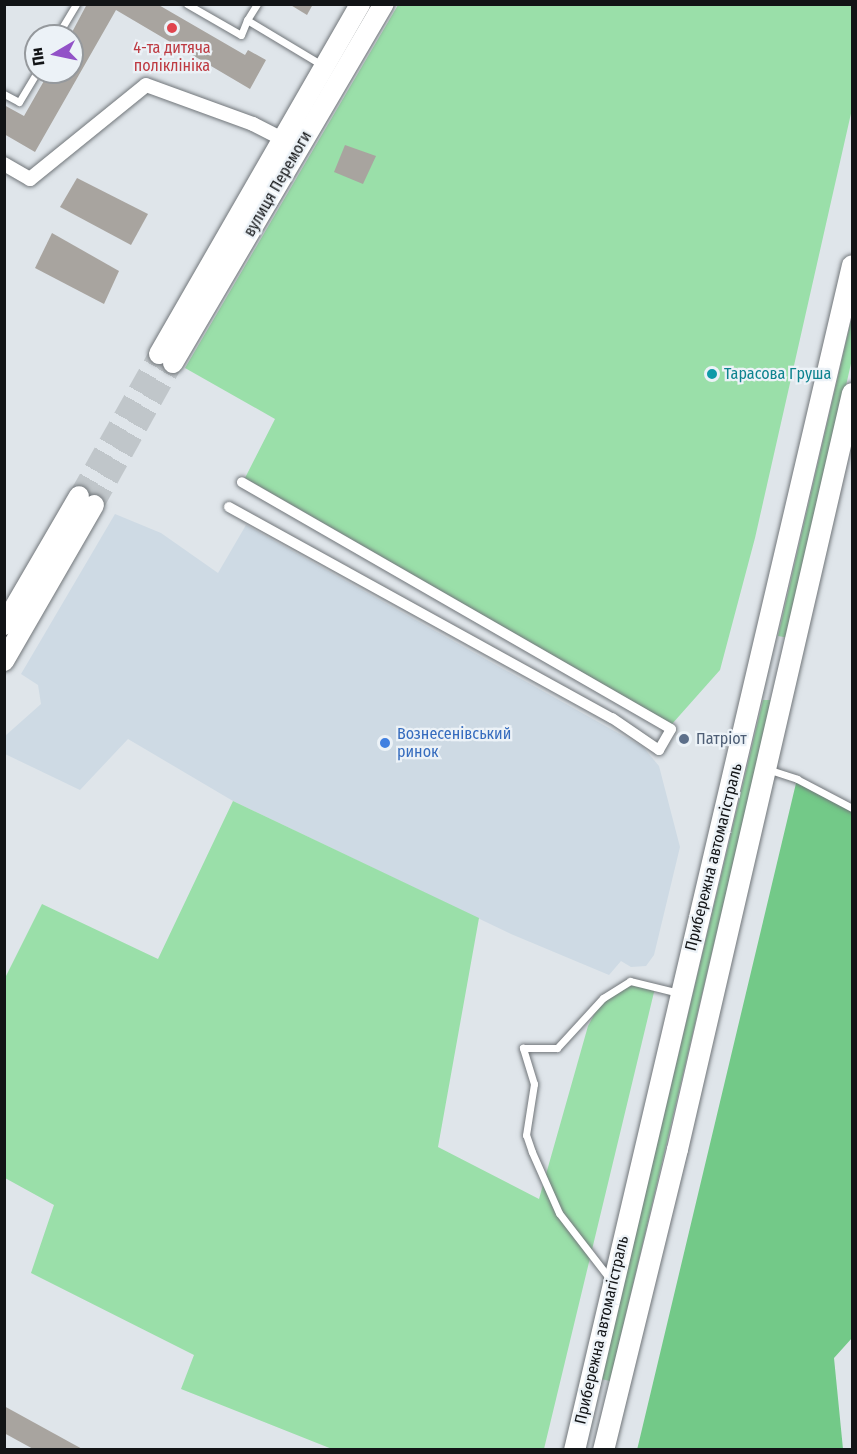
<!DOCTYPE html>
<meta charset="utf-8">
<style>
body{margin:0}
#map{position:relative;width:857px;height:1454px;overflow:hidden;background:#dfe5ea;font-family:"Fira Sans Condensed",sans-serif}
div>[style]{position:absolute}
.built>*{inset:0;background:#cedae4}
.green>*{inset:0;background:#9adfa9}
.forest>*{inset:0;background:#73c988}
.building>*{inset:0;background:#a8a49f}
.secondary-tunnel>*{height:20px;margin-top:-10px;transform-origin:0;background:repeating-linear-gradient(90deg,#c0c6ca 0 20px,transparent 0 30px)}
.roads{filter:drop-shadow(0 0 2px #71767a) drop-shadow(0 0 2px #71767a)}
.service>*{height:7px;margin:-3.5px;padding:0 3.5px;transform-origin:3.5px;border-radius:3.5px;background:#fff}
.pedestrian>*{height:10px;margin:-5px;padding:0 5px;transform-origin:5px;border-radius:5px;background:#fff}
.minor>*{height:14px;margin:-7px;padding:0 7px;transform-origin:7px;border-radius:7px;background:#fff}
.secondary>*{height:20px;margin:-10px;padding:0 10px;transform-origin:10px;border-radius:10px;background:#fff}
.primary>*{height:21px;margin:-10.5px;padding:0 10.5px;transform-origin:10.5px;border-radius:10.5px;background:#fff}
.dots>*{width:16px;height:16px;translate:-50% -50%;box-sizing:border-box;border:3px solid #ecf2f7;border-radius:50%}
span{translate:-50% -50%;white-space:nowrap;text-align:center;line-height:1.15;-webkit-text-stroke:4.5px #ecf2f7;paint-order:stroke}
.health-label{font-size:16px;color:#be3a42}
.street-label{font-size:16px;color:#121416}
.culture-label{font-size:16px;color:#0d838f}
.left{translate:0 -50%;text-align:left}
.shop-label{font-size:16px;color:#366cbe}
.service-label{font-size:16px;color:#4e5e75}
.frame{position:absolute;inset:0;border:6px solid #121416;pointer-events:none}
.north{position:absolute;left:24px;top:24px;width:60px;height:60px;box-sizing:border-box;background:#ecf2f7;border:2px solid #95999d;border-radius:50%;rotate:261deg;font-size:16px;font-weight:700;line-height:24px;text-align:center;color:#121416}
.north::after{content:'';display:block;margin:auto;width:21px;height:27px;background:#9252c7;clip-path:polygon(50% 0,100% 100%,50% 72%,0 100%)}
</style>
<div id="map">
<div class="built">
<i style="clip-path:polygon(115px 514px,161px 533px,218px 573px,246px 525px,643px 747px,659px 766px,680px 847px,654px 955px,646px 966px,631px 967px,621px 961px,609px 975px,511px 934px,233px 801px,128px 739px,80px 790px,5px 754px,5px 736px,41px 704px,38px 685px,21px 674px)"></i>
</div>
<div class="green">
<i style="clip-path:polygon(398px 5px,852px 5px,852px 109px,755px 538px,720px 670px,672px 724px,245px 478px,275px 419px,185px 368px)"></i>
<i style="clip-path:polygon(852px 316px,852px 359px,789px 638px,778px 636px)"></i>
<i style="clip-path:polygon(763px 700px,772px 700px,610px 1381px,601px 1379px)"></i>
<i style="clip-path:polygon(233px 801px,479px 918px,438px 1147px,539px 1199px,588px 1026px,603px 998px,630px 981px,655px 988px,544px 1449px,332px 1449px,181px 1389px,194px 1355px,31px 1273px,54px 1205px,5px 1178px,4px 980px,42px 904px,158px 959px)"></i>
</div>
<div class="forest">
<i style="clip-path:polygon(797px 779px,852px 808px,852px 1338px,834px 1358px,843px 1449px,637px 1450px)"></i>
</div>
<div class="building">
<i style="clip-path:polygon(87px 4px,157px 4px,245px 55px,248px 50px,266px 60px,250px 89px,116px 10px,35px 152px,4px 134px,4px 105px,24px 116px,49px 72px,72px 72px,70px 36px)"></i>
<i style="clip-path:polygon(289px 4px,313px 4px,307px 15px)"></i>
<i style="clip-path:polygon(345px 145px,376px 156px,363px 184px,334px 172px)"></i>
<i style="clip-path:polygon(77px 178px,148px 214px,131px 245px,60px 207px)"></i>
<i style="clip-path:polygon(52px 233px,119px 271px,104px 304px,35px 268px)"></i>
<i style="clip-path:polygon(4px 1406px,84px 1450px,35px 1450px,4px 1433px)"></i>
</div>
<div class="secondary-tunnel">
<i style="left:79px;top:496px;width:163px;rotate:-60.6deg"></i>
<i style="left:94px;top:505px;width:162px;rotate:-60.9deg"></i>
</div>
<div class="roads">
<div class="service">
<i style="left:187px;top:4px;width:62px;rotate:29.9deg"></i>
<i style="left:241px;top:35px;width:16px;rotate:-68deg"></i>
<i style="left:247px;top:20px;width:87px;rotate:31deg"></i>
<i style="left:247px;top:20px;width:19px;rotate:-58deg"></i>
<i style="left:57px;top:36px;width:37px;rotate:-59deg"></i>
<i style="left:4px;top:94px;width:17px;rotate:28deg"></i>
<i style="left:19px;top:102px;width:35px;rotate:-59deg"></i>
<i style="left:767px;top:769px;width:32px;rotate:18deg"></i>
<i style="left:797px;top:779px;width:62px;rotate:27.8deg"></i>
<i style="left:610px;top:1279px;width:83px;rotate:-127.7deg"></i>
<i style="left:559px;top:1213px;width:67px;rotate:-113.9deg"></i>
<i style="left:532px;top:1152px;width:18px;rotate:-109deg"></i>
<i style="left:526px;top:1135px;width:52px;rotate:-81.1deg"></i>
<i style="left:534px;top:1084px;width:38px;rotate:-107deg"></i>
<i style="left:523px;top:1048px;width:34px"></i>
<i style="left:557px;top:1048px;width:68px;rotate:-47.4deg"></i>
<i style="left:603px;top:998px;width:32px;rotate:-32deg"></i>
<i style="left:630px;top:981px;width:50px;rotate:13.8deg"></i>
</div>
<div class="pedestrian">
<i style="left:229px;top:507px;width:437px;rotate:28.9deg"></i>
<i style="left:612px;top:718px;width:57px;rotate:34.2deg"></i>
<i style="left:659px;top:750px;width:24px;rotate:-60deg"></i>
<i style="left:671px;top:729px;width:495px;rotate:-150.1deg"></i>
</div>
<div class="minor">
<i style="left:4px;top:164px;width:30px;rotate:30deg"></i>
<i style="left:30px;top:179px;width:149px;rotate:-39deg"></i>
<i style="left:146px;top:85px;width:114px;rotate:20deg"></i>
<i style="left:253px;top:124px;width:33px;rotate:27deg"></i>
</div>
<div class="secondary">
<i style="left:159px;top:354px;width:404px;rotate:-60.1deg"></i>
<i style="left:173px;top:363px;width:416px;rotate:-59.6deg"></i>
<i style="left:4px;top:625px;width:149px;rotate:-59.8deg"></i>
<i style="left:4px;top:661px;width:180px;rotate:-60deg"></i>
</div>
<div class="primary">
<i style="left:574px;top:1450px;width:1217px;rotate:-76.8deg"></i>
<i style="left:603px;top:1450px;width:310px;rotate:-76.2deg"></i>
<i style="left:677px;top:1149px;width:776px;rotate:-76.97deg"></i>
</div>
</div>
<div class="dots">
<i style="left:172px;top:28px;background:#e0444e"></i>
<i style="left:712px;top:374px;background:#0f9aa8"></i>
<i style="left:684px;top:739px;background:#5c6f8a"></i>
<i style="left:385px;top:743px;background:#3f7fe0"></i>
</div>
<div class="health-label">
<span style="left:172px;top:57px">4-та дитяча<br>поліклініка</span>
</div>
<div class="street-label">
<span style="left:278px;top:184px;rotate:-60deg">вулиця Перемоги</span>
<span style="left:714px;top:857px;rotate:-76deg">Прибережна автомагістраль</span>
<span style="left:602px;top:1330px;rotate:-77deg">Прибережна автомагістраль</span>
</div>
<div class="culture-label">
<span class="left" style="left:724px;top:374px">Тарасова Груша</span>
</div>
<div class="shop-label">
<span class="left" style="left:397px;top:743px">Вознесенівський<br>ринок</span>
</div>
<div class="service-label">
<span class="left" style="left:696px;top:739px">Патріот</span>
</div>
<div class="frame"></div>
<div class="north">Пн</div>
</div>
